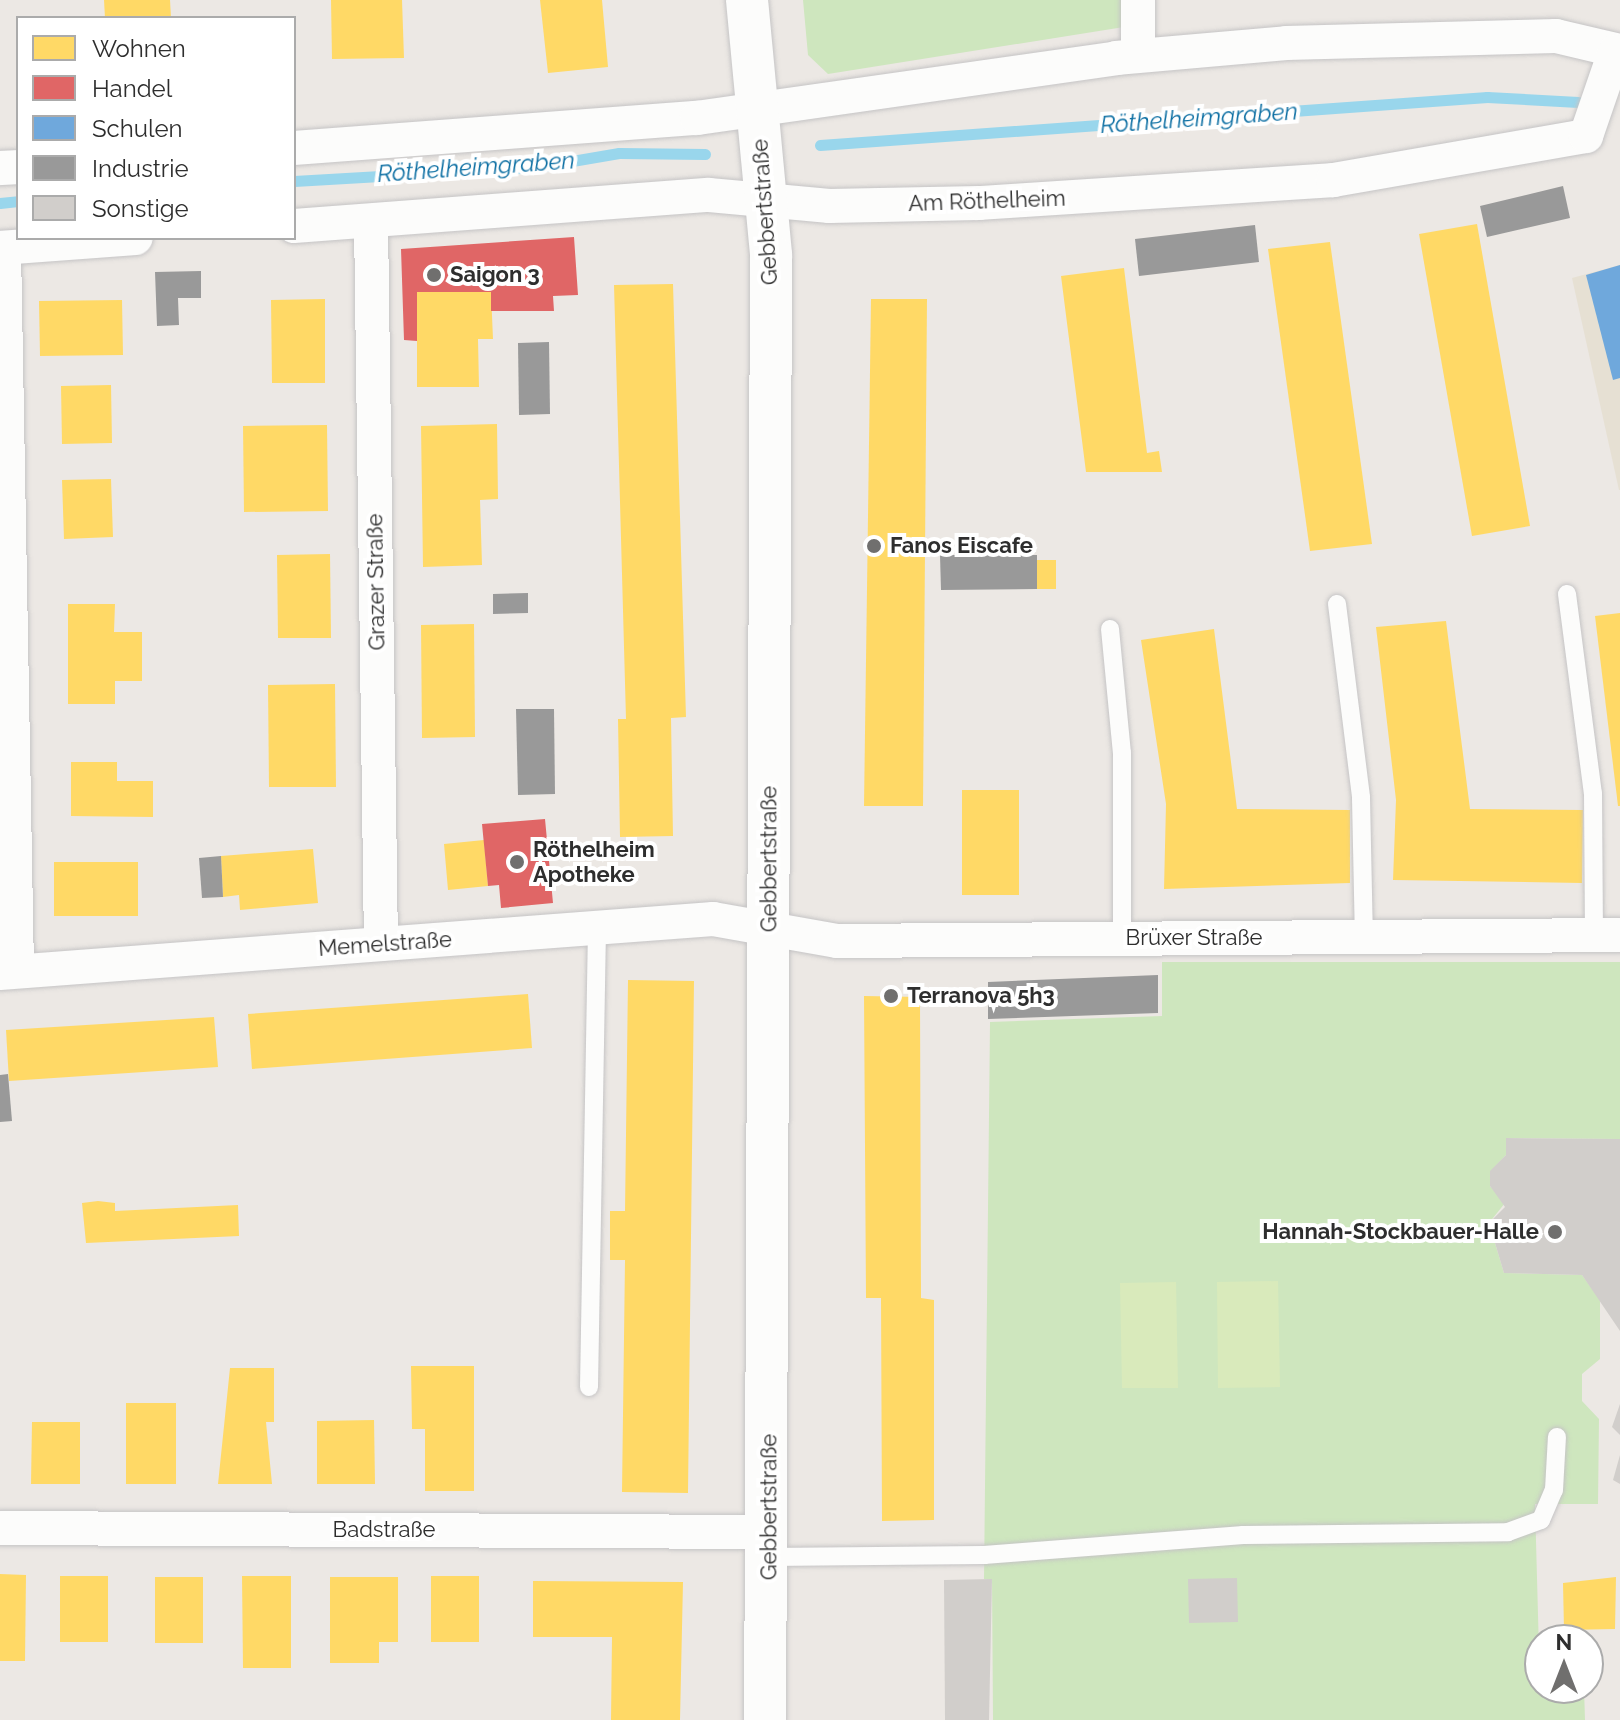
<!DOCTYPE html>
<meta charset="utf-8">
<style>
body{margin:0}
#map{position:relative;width:1620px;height:1720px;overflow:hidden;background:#ece8e4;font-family:Raleway,sans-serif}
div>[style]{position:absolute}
.education>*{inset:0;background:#e6e0d3}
.green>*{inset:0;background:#cee6be}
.pitch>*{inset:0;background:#d9eabb}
.homes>*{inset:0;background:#ffd966}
.shops>*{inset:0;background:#e06666}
.schools>*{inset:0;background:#6fa8dc}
.industry>*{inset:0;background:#999}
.stream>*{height:11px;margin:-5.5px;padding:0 5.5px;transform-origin:5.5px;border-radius:5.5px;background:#99d6ec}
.building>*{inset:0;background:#d1cecb}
.roads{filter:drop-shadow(0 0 2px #c5c4c5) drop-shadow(0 0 2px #c5c4c5)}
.service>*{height:18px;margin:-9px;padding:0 9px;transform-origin:9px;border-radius:9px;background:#fcfcfb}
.minor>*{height:34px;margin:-17px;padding:0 17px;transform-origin:17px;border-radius:17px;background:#fcfcfb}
.tertiary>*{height:42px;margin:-21px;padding:0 21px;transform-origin:21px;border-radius:21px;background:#fcfcfb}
.dots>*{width:22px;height:22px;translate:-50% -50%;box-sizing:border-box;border:4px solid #fff;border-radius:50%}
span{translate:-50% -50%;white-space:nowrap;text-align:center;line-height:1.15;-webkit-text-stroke:8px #fff;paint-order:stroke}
.street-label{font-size:22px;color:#2e2e2e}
.poi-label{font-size:22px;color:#2e2e2e;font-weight:700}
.left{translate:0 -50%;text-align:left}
.right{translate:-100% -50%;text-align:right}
.water-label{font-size:24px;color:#0d6fa3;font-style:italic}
.legend{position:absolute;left:16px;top:16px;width:280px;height:224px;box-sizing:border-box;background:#fff;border:2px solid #ababab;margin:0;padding:10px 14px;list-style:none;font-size:24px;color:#2e2e2e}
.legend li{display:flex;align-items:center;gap:16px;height:40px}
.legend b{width:40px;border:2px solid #ababab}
.north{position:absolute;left:1524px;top:1624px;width:80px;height:80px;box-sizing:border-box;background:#fff;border:2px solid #ababab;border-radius:50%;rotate:0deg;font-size:22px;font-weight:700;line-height:32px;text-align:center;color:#2e2e2e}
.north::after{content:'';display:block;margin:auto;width:28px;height:36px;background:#706f6e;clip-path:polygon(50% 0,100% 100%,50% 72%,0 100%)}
</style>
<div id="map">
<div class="education">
<i style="clip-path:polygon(1620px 265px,1620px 490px,1619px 490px,1572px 278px)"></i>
</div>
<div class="green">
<i style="clip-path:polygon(803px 0,1125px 0,1124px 27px,828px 74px,808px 55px)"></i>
<i style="clip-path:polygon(1162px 962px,1620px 962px,1620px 1139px,1506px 1138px,1506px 1155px,1490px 1172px,1490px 1186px,1505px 1203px,1489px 1223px,1504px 1273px,1582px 1275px,1600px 1300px,1600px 1359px,1582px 1374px,1582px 1401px,1599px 1419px,1598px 1504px,1535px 1504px,1540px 1688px,1584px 1688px,1585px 1720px,993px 1720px,992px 1580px,984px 1579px,990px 1022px,1162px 1016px)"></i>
</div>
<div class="pitch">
<i style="clip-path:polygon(1278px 1281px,1280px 1387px,1218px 1388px,1217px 1282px)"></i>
<i style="clip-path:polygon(1176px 1282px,1178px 1388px,1122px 1388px,1120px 1283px)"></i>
</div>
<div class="homes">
<i style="clip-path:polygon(104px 0,170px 0,171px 18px,105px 18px)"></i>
<i style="clip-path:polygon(331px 0,402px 0,404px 58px,332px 59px)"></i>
<i style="clip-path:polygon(540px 0,602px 0,608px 67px,548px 73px)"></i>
<i style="clip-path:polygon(1477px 224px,1530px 526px,1472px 536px,1419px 234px)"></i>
<i style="clip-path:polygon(1330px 242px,1372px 544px,1310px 551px,1268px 249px)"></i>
<i style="clip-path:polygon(1124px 268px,1147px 453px,1159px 451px,1162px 472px,1086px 472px,1061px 276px)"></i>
<i style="clip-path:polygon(673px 284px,686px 717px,671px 718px,673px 836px,620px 837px,618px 719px,626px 719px,614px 285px)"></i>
<i style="clip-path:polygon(417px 292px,491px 292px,493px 339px,478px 339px,479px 387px,417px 387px)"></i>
<i style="clip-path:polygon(325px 299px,325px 383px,272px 383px,271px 300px)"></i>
<i style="clip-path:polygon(871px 299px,927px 299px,923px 806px,864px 806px)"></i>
<i style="clip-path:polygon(122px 300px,123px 355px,40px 356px,39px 301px)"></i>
<i style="clip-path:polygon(111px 385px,112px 443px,62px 444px,61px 386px)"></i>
<i style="clip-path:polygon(497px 424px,498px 499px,480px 500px,482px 565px,423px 567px,421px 426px)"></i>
<i style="clip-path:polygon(327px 425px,328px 511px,244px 512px,243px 426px)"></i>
<i style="clip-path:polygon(111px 479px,113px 537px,64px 539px,62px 480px)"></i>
<i style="clip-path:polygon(330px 554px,331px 638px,278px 638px,277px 555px)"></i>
<i style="clip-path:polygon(1037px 560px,1056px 560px,1056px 589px,1037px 589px)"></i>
<i style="clip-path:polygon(68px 604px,115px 604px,114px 632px,142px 632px,142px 681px,115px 681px,115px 704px,68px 704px)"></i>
<i style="clip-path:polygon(1620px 613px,1620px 806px,1618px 806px,1595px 616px)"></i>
<i style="clip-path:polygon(1446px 621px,1470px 809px,1583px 810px,1582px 883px,1393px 880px,1396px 800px,1376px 627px)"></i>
<i style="clip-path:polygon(474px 624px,475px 737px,422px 738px,421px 625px)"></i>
<i style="clip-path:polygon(1214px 629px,1237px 809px,1350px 810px,1350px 883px,1164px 889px,1166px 804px,1141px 640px)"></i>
<i style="clip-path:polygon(335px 684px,336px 787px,269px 787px,268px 685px)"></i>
<i style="clip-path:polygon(71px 762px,117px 762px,117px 781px,153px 781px,153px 817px,71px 816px)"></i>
<i style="clip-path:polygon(962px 790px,1019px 790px,1019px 895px,962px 895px)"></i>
<i style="clip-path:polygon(484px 840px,488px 886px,448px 890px,444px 844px)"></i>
<i style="clip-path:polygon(313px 849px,318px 903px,240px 910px,239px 895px,223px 897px,221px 856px)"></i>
<i style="clip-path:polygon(54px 862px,138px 862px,138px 916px,54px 916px)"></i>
<i style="clip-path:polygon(628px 980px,694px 981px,688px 1493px,622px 1492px,625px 1260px,610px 1260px,610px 1211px,625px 1211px)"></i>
<i style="clip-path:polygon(528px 994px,532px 1048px,252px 1069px,248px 1014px)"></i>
<i style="clip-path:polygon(864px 996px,920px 997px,921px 1298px,934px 1300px,934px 1520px,882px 1521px,881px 1298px,866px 1298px)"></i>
<i style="clip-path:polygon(214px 1017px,218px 1067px,9px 1081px,6px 1030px)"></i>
<i style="clip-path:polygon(98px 1201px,115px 1203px,115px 1211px,238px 1205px,239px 1236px,86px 1243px,82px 1203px)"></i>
<i style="clip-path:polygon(411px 1366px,474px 1366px,474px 1491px,425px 1491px,425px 1429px,412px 1429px)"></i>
<i style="clip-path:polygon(230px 1368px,274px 1368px,274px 1422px,266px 1422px,272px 1484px,218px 1484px)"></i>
<i style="clip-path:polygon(126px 1403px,176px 1403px,176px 1484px,126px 1484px)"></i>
<i style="clip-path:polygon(374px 1420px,375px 1484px,317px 1484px,317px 1421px)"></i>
<i style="clip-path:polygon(32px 1422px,80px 1422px,80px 1484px,31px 1484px)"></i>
<i style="clip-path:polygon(0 1574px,26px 1575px,25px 1661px,0 1661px)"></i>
<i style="clip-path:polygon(60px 1576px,108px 1576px,108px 1642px,60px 1642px)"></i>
<i style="clip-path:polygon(242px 1576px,291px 1576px,291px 1668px,243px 1668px)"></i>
<i style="clip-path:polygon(431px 1576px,479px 1576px,479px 1642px,431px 1642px)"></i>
<i style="clip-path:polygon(155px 1577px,203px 1577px,203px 1643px,155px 1643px)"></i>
<i style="clip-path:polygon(330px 1577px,398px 1577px,398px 1642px,379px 1642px,379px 1663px,330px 1663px)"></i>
<i style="clip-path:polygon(1616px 1577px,1615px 1629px,1564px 1630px,1563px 1583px)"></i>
<i style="clip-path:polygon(533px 1581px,683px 1582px,680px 1720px,611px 1720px,612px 1637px,533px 1637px)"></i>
</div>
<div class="shops">
<i style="clip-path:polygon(574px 237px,578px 295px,553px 296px,554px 311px,491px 311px,491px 292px,417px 292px,417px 341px,404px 340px,401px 249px)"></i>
<i style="clip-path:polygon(545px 819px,553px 903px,501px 908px,499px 885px,488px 886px,482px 824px)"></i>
</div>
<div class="schools">
<i style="clip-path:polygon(1620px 265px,1620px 378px,1613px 380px,1586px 275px)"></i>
</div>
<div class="industry">
<i style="clip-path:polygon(1563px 186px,1570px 218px,1487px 237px,1480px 206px)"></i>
<i style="clip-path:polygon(1255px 225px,1259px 262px,1139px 276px,1135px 239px)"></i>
<i style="clip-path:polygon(201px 271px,201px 298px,178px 298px,179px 325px,157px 326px,155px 272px)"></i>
<i style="clip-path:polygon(549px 342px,550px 414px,519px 415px,518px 343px)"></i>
<i style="clip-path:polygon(940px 555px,1037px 555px,1037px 589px,941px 590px)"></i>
<i style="clip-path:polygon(528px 593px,528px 613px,493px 614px,493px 594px)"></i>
<i style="clip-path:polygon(516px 709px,554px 709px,555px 794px,518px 795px)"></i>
<i style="clip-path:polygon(221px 856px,223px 897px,202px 898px,199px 858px)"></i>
<i style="clip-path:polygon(1158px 975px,1158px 1013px,988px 1019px,988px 982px)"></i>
<i style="clip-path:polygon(8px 1074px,12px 1121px,0 1122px,0 1075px)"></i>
</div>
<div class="stream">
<i style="left:820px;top:145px;width:669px;rotate:-4.12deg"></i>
<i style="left:1487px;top:97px;width:91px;rotate:3.1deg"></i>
<i style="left:294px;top:181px;width:243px;rotate:-3.3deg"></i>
<i style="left:537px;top:167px;width:83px;rotate:-9.7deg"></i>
<i style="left:619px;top:153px;width:86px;rotate:0.7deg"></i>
<i style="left:0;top:203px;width:18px;rotate:-6deg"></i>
</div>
<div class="building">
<i style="clip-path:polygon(1506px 1138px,1620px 1139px,1620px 1331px,1582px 1275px,1504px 1273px,1489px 1223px,1505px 1207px,1490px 1186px,1490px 1171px,1506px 1155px)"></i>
<i style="clip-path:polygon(1620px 1404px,1620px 1435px,1612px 1427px)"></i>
<i style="clip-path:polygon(1620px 1455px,1620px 1484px,1613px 1480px)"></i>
<i style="clip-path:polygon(1237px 1578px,1238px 1622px,1189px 1623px,1188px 1579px)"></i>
<i style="clip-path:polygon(992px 1579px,989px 1720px,945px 1720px,944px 1580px)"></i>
</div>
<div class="roads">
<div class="service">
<i style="left:1567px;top:594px;width:201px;rotate:82.6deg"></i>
<i style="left:1593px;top:793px;width:142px;rotate:89.6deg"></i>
<i style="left:1337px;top:604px;width:195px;rotate:82.9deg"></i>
<i style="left:1361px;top:798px;width:139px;rotate:88.8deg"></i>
<i style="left:1110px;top:629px;width:125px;rotate:84.5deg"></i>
<i style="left:1122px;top:753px;width:186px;rotate:90deg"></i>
<i style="left:589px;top:1387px;width:459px;rotate:-89deg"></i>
<i style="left:768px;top:1557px;width:216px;rotate:-0.5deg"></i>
<i style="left:984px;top:1555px;width:260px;rotate:-4.4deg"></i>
<i style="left:1243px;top:1535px;width:265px;rotate:-0.6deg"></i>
<i style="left:1508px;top:1532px;width:35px;rotate:-20deg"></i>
<i style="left:1541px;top:1520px;width:33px;rotate:-67deg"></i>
<i style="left:1554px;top:1490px;width:53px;rotate:-86.8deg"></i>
</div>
<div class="minor">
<i style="left:1138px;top:55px;width:55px;rotate:-90deg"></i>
<i style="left:294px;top:148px;width:404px;rotate:-4.3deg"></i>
<i style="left:697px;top:118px;width:423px;rotate:-8.1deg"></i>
<i style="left:1116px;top:58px;width:171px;rotate:-5deg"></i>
<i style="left:1286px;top:43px;width:270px;rotate:-1.5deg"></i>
<i style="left:1556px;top:36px;width:66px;rotate:13.2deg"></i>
<i style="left:0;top:168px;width:18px;rotate:-3deg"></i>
<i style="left:371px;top:221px;width:723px;rotate:89.21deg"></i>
<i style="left:294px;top:226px;width:416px;rotate:-4.3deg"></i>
<i style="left:709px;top:195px;width:121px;rotate:5.2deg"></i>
<i style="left:829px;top:206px;width:150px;rotate:-1.1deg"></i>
<i style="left:979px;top:203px;width:355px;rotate:-3.7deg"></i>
<i style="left:1333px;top:180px;width:257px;rotate:-9.9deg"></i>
<i style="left:1586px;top:136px;width:89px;rotate:-71deg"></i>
<i style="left:0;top:248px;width:136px;rotate:-4.2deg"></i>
<i style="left:4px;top:248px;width:723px;rotate:88.97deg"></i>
<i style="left:0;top:973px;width:715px;rotate:-4.33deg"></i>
<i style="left:713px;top:919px;width:126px;rotate:10.1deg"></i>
<i style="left:837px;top:941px;width:783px;rotate:-0.44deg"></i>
<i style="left:0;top:1528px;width:768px;rotate:0.3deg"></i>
</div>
<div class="tertiary">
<i style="left:747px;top:0;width:256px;rotate:84.6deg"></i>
<i style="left:771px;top:255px;width:1465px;rotate:90.23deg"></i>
</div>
</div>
<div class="dots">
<i style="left:434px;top:275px;background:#706f6e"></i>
<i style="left:874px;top:546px;background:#706f6e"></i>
<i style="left:517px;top:862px;background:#706f6e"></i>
<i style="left:891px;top:996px;background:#706f6e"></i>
<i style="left:1555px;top:1232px;background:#706f6e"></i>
</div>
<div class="street-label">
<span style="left:987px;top:201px;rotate:-2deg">Am Röthelheim</span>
<span style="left:765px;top:212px;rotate:-94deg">Gebbertstraße</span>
<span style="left:376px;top:582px;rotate:-91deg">Grazer Straße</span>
<span style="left:769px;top:859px;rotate:-90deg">Gebbertstraße</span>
<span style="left:1194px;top:938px">Brüxer Straße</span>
<span style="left:385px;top:944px;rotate:-4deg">Memelstraße</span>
<span style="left:769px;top:1507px;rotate:-90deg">Gebbertstraße</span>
<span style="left:384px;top:1530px">Badstraße</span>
</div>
<div class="poi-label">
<span class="left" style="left:450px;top:275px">Saigon 3</span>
<span class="left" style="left:890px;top:546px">Fanos Eiscafe</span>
<span class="left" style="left:533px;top:862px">Röthelheim<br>Apotheke</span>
<span class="left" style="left:907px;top:996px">Terranova 5h3</span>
<span class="right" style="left:1539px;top:1232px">Hannah-Stockbauer-Halle</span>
</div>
<div class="water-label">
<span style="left:1199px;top:118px;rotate:-4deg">Röthelheimgraben</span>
<span style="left:476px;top:167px;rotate:-4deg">Röthelheimgraben</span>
</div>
<ul class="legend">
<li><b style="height:22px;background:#ffd966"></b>Wohnen</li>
<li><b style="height:22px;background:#e06666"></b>Handel</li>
<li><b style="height:22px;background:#6fa8dc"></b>Schulen</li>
<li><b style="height:22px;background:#999"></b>Industrie</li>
<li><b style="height:22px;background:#d1cecb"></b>Sonstige</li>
</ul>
<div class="north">N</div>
</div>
